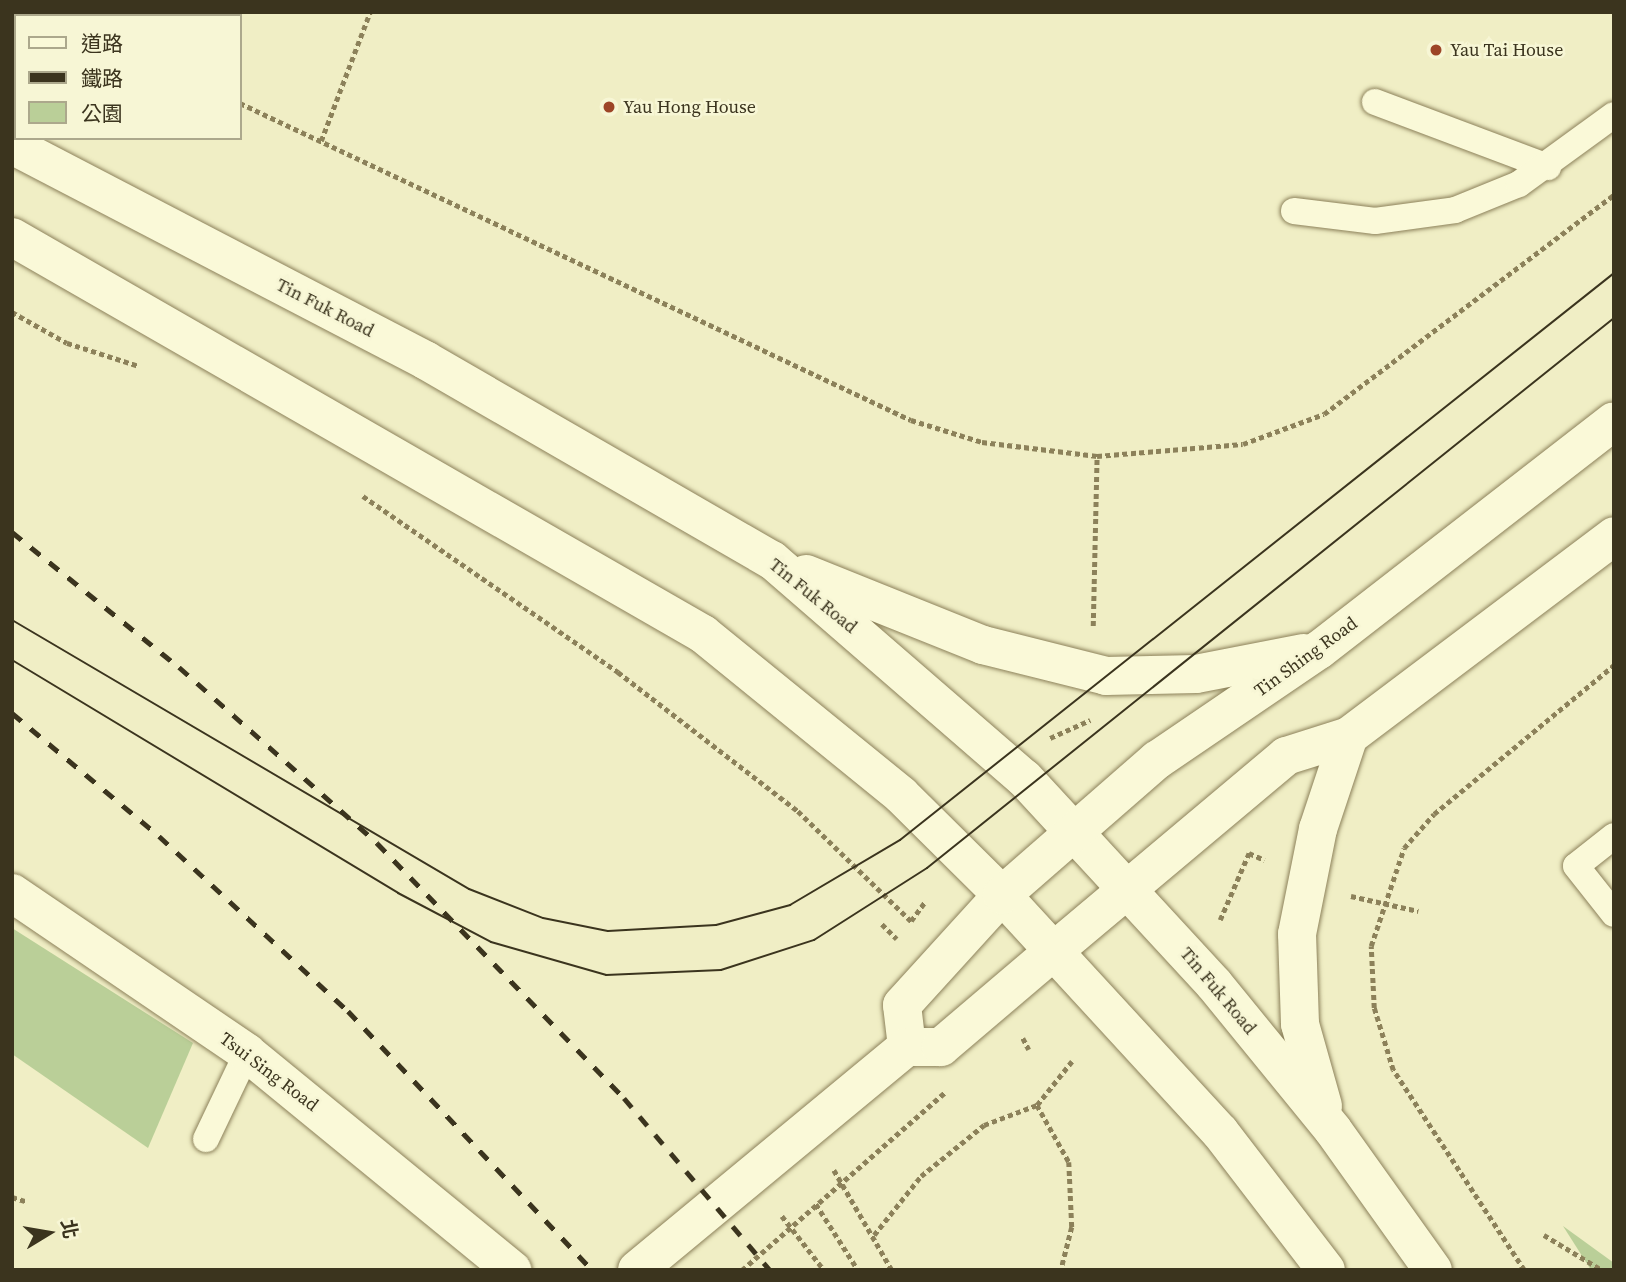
<!DOCTYPE html>
<meta charset="utf-8">
<style>
body{margin:0}
#map{position:relative;width:1626px;height:1282px;overflow:hidden;background:#f0eec5;font-family:"Source Serif 4","Noto Sans TC",serif}
div>[style]{position:absolute}
.green>*{inset:0;background:#bacf98}
.path>*{height:4.5px;margin-top:-2.25px;transform-origin:0;background:repeating-linear-gradient(90deg,#8c815a 0 5px,transparent 0 8.5px)}
.roads{filter:drop-shadow(0 0 2px #8c815a) drop-shadow(0 0 2px #8c815a)}
.lane>*{height:26px;margin:-13px;padding:0 13px;transform-origin:13px;border-radius:13px;background:#faf9d8}
.street>*{height:38px;margin:-19px;padding:0 19px;transform-origin:19px;border-radius:19px;background:#faf9d8}
.secondary>*{height:38px;margin:-19px;padding:0 19px;transform-origin:19px;border-radius:19px;background:#faf9d8}
.tram>*{height:2px;margin:-1px;padding:0 1px;transform-origin:1px;border-radius:1px;background:#3b341e}
.rail>*{height:5px;margin-top:-2.5px;transform-origin:0;background:repeating-linear-gradient(90deg,#3b341e 0 12px,transparent 0 24px)}
.dots>*{width:19px;height:19px;translate:-50% -50%;box-sizing:border-box;border:4px solid #f7f6d5;border-radius:50%}
span{translate:-50% -50%;white-space:nowrap;text-align:center;line-height:1.15;-webkit-text-stroke:5px #f7f6d5;paint-order:stroke}
.poi-label{font-size:18px;color:#3b341e}
.left{translate:0 -50%;text-align:left}
.street-label{font-size:18px;color:#3b341e}
.frame{position:absolute;inset:0;border:14px solid #3b341e;pointer-events:none}
.legend{position:absolute;left:14px;top:14px;width:228px;height:126px;box-sizing:border-box;background:#f7f6d5;border:2px solid #aca88c;margin:0;padding:9px 12px;list-style:none;font-size:21px;color:#3b341e}
.legend li{display:flex;align-items:center;gap:14px;height:35px}
.legend b{width:35px;border:2px solid #aca88c}
.north{position:absolute;left:14px;top:1198px;width:70px;height:70px;-webkit-text-stroke:5px #f7f6d5;paint-order:stroke;rotate:79deg;font-size:19px;font-weight:700;line-height:28px;text-align:center;color:#3b341e}
.north::after{content:'';display:block;margin:auto;width:24px;height:32px;background:#3b341e;clip-path:polygon(50% 0,100% 100%,50% 72%,0 100%)}
</style>
<div id="map">
<div class="green">
<i style="clip-path:polygon(12px 928px,193px 1043px,148px 1148px,12px 1054px)"></i>
<i style="clip-path:polygon(1563px 1226px,1614px 1263px,1614px 1270px,1591px 1270px)"></i>
</div>
<div class="path">
<i style="left:48px;top:12px;width:9px;rotate:27deg"></i>
<i style="left:240px;top:103px;width:742px;rotate:25.29deg"></i>
<i style="left:911px;top:420px;width:74px;rotate:17.2deg"></i>
<i style="left:982px;top:442px;width:116px;rotate:6.9deg"></i>
<i style="left:1097px;top:456px;width:146px;rotate:-4.7deg"></i>
<i style="left:1243px;top:444px;width:86px;rotate:-20.3deg"></i>
<i style="left:1324px;top:414px;width:363px;rotate:-37.1deg"></i>
<i style="left:321px;top:141px;width:138px;rotate:-69.2deg"></i>
<i style="left:12px;top:312px;width:63px;rotate:29.4deg"></i>
<i style="left:67px;top:343px;width:76px;rotate:17.7deg"></i>
<i style="left:363px;top:496px;width:310px;rotate:34.6deg"></i>
<i style="left:618px;top:672px;width:227px;rotate:37.7deg"></i>
<i style="left:798px;top:811px;width:161px;rotate:44.2deg"></i>
<i style="left:1093px;top:626px;width:170px;rotate:-88.7deg"></i>
<i style="left:1050px;top:738px;width:44px;rotate:-24.2deg"></i>
<i style="left:1351px;top:896px;width:69px;rotate:12.6deg"></i>
<i style="left:1220px;top:920px;width:73px;rotate:-66.6deg"></i>
<i style="left:1249px;top:853px;width:17px;rotate:24deg"></i>
<i style="left:911px;top:921px;width:24px;rotate:-54deg"></i>
<i style="left:882px;top:924px;width:21px;rotate:45deg"></i>
<i style="left:1023px;top:1038px;width:13px;rotate:63deg"></i>
<i style="left:1037px;top:1105px;width:56px;rotate:-51.5deg"></i>
<i style="left:834px;top:1170px;width:116px;rotate:59.9deg"></i>
<i style="left:12px;top:1197px;width:14px;rotate:17deg"></i>
<i style="left:816px;top:1204px;width:78px;rotate:57.5deg"></i>
<i style="left:782px;top:1216px;width:68px;rotate:52.1deg"></i>
<i style="left:874px;top:1235px;width:75px;rotate:-51.5deg"></i>
<i style="left:921px;top:1176px;width:81px;rotate:-39deg"></i>
<i style="left:984px;top:1125px;width:57px;rotate:-20.7deg"></i>
<i style="left:1037px;top:1105px;width:65px;rotate:60.7deg"></i>
<i style="left:1069px;top:1162px;width:65px;rotate:87.4deg"></i>
<i style="left:1072px;top:1227px;width:44px;rotate:104.3deg"></i>
<i style="left:1544px;top:1235px;width:68px;rotate:31.1deg"></i>
<i style="left:742px;top:1270px;width:269px;rotate:-41.2deg"></i>
<i style="left:1524px;top:1270px;width:239px;rotate:-123.2deg"></i>
<i style="left:1393px;top:1070px;width:65px;rotate:-107deg"></i>
<i style="left:1374px;top:1008px;width:62px;rotate:-92.8deg"></i>
<i style="left:1371px;top:946px;width:103px;rotate:-71.4deg"></i>
<i style="left:1404px;top:848px;width:45px;rotate:-48.6deg"></i>
<i style="left:1434px;top:814px;width:234px;rotate:-39.6deg"></i>
</div>
<div class="roads">
<div class="lane">
<i style="left:1375px;top:102px;width:185px;rotate:20.6deg"></i>
<i style="left:1294px;top:211px;width:82px;rotate:7deg"></i>
<i style="left:1375px;top:221px;width:81px;rotate:-7.8deg"></i>
<i style="left:1455px;top:210px;width:69px;rotate:-22.1deg"></i>
<i style="left:1519px;top:184px;width:117px;rotate:-36deg"></i>
<i style="left:1614px;top:836px;width:48px;rotate:141.7deg"></i>
<i style="left:1576px;top:866px;width:61px;rotate:51.6deg"></i>
<i style="left:206px;top:1139px;width:95px;rotate:-64.5deg"></i>
</div>
<div class="street">
<i style="left:12px;top:893px;width:284px;rotate:34.2deg"></i>
<i style="left:247px;top:1053px;width:343px;rotate:39.3deg"></i>
<i style="left:907px;top:1047px;width:42px;rotate:-96.8deg"></i>
<i style="left:902px;top:1005px;width:149px;rotate:-47.7deg"></i>
<i style="left:637px;top:1270px;width:350px;rotate:-39.6deg"></i>
<i style="left:907px;top:1047px;width:34px"></i>
<i style="left:941px;top:1047px;width:150px;rotate:-40.4deg"></i>
</div>
<div class="secondary">
<i style="left:12px;top:145px;width:466px;rotate:27.5deg"></i>
<i style="left:425px;top:360px;width:401px;rotate:30deg"></i>
<i style="left:772px;top:560px;width:333px;rotate:40.9deg"></i>
<i style="left:1024px;top:778px;width:280px;rotate:47.3deg"></i>
<i style="left:1214px;top:984px;width:188px;rotate:50.8deg"></i>
<i style="left:1333px;top:1130px;width:172px;rotate:54.5deg"></i>
<i style="left:12px;top:237px;width:797px;rotate:29.88deg"></i>
<i style="left:703px;top:634px;width:255px;rotate:39.1deg"></i>
<i style="left:901px;top:795px;width:142px;rotate:44.7deg"></i>
<i style="left:1002px;top:895px;width:322px;rotate:47.4deg"></i>
<i style="left:1220px;top:1132px;width:174px;rotate:52.5deg"></i>
<i style="left:806px;top:574px;width:191px;rotate:21.9deg"></i>
<i style="left:983px;top:645px;width:127px;rotate:14.1deg"></i>
<i style="left:1106px;top:676px;width:90px;rotate:-1.3deg"></i>
<i style="left:1196px;top:674px;width:110px;rotate:-11deg"></i>
<i style="left:1002px;top:895px;width:206px;rotate:-41.1deg"></i>
<i style="left:1157px;top:760px;width:196px;rotate:-34.2deg"></i>
<i style="left:1319px;top:650px;width:373px;rotate:-37.8deg"></i>
<i style="left:1055px;top:950px;width:302px;rotate:-40deg"></i>
<i style="left:1286px;top:756px;width:66px;rotate:-17.6deg"></i>
<i style="left:1349px;top:736px;width:332px;rotate:-37deg"></i>
<i style="left:1323px;top:1106px;width:85px;rotate:-105.7deg"></i>
<i style="left:1300px;top:1024px;width:90px;rotate:-91.9deg"></i>
<i style="left:1297px;top:934px;width:107px;rotate:-78.7deg"></i>
<i style="left:1318px;top:829px;width:98px;rotate:-71.6deg"></i>
</div>
</div>
<div class="tram">
<i style="left:12px;top:620px;width:530px;rotate:30.48deg"></i>
<i style="left:469px;top:889px;width:79px;rotate:21.4deg"></i>
<i style="left:543px;top:918px;width:66px;rotate:11.3deg"></i>
<i style="left:608px;top:931px;width:108px;rotate:-3.2deg"></i>
<i style="left:716px;top:925px;width:77px;rotate:-15.1deg"></i>
<i style="left:790px;top:905px;width:128px;rotate:-30.6deg"></i>
<i style="left:900px;top:840px;width:912px;rotate:-38.45deg"></i>
<i style="left:12px;top:660px;width:451px;rotate:31.1deg"></i>
<i style="left:398px;top:893px;width:105px;rotate:27.8deg"></i>
<i style="left:491px;top:942px;width:120px;rotate:16deg"></i>
<i style="left:606px;top:975px;width:115px;rotate:-2.5deg"></i>
<i style="left:721px;top:970px;width:98px;rotate:-17.9deg"></i>
<i style="left:814px;top:940px;width:134px;rotate:-32.5deg"></i>
<i style="left:927px;top:868px;width:880px;rotate:-38.68deg"></i>
</div>
<div class="rail">
<i style="left:12px;top:532px;width:215px;rotate:39deg"></i>
<i style="left:179px;top:667px;width:265px;rotate:41.6deg"></i>
<i style="left:377px;top:843px;width:355px;rotate:45.9deg"></i>
<i style="left:624px;top:1098px;width:226px;rotate:49.7deg"></i>
<i style="left:12px;top:713px;width:192px;rotate:39.9deg"></i>
<i style="left:159px;top:836px;width:258px;rotate:42.8deg"></i>
<i style="left:348px;top:1011px;width:356px;rotate:46.7deg"></i>
</div>
<div class="dots">
<i style="left:1436px;top:50px;background:#9d4527"></i>
<i style="left:609px;top:107px;background:#9d4527"></i>
</div>
<div class="poi-label">
<span class="left" style="left:1450px;top:50px">Yau Tai House</span>
<span class="left" style="left:623px;top:107px">Yau Hong House</span>
</div>
<div class="street-label">
<span style="left:325px;top:308px;rotate:27deg">Tin Fuk Road</span>
<span style="left:813px;top:596px;rotate:39deg">Tin Fuk Road</span>
<span style="left:1306px;top:657px;rotate:-36deg">Tin Shing Road</span>
<span style="left:1218px;top:991px;rotate:50deg">Tin Fuk Road</span>
<span style="left:269px;top:1072px;rotate:37deg">Tsui Sing Road</span>
</div>
<div class="frame"></div>
<ul class="legend">
<li><b style="height:9px;background:#faf9d8"></b>道路</li>
<li><b style="height:9px;background:#3b341e"></b>鐵路</li>
<li><b style="height:19px;background:#bacf98"></b>公園</li>
</ul>
<div class="north">北</div>
</div>
